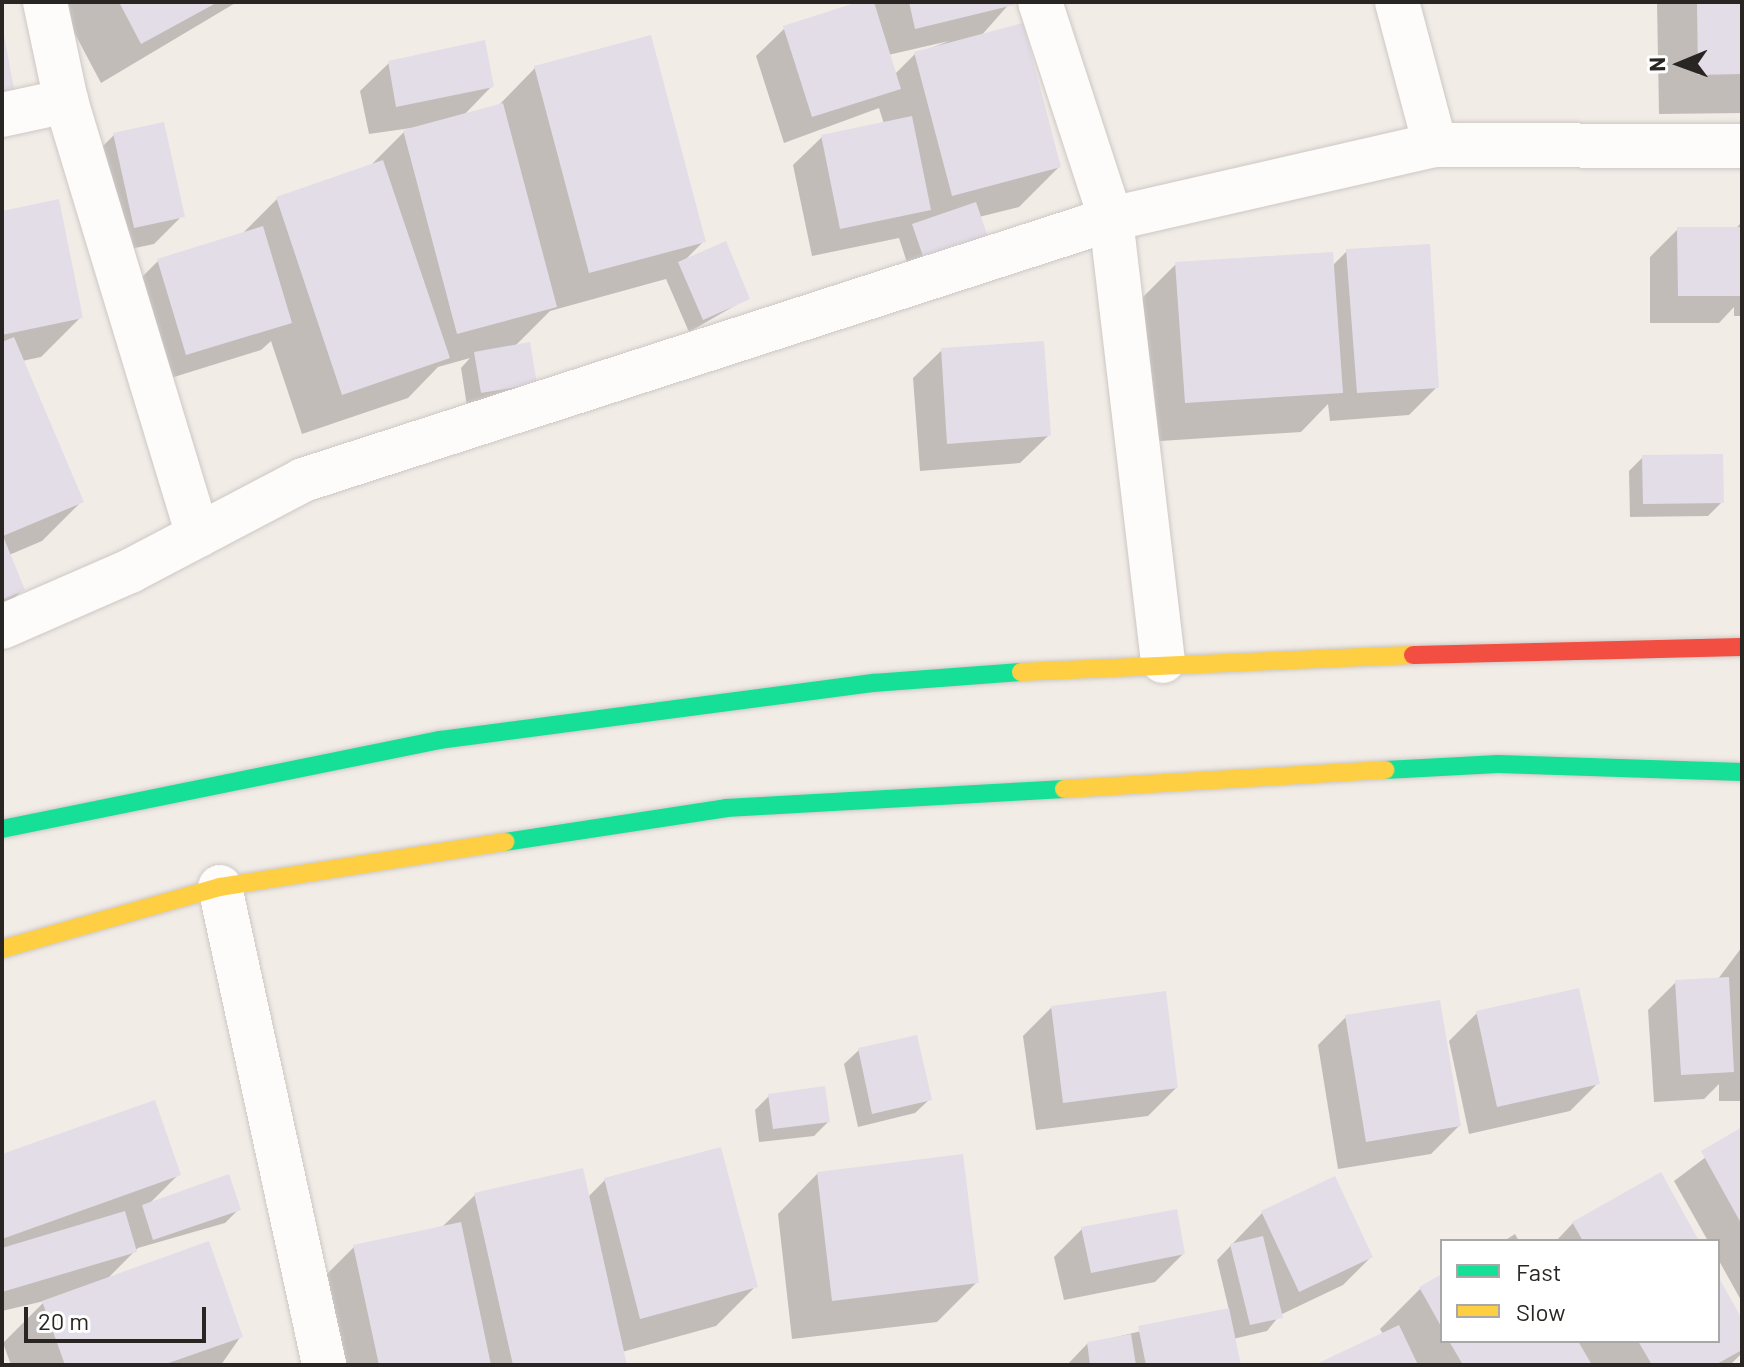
<!DOCTYPE html>
<style>
body{margin:0}
#map{position:relative;width:1744px;height:1367px;overflow:hidden;background:#f2ece7;font-family:Barlow,sans-serif}
div>[style]{position:absolute}
.shadow>*{inset:0;background:#0003}
.building>*{inset:0;background:#e3dde8}
.roads{filter:drop-shadow(0 0 2px #cdc8c4) drop-shadow(0 0 2px #cdc8c4)}
.street>*{height:44px;margin:-22px;padding:0 22px;transform-origin:22px;border-radius:22px;background:#fdfcfb}
.fast>*{height:18px;margin:-9px;padding:0 9px;transform-origin:9px;border-radius:9px;background:#16e098}
.slow>*{height:18px;margin:-9px;padding:0 9px;transform-origin:9px;border-radius:9px;background:#ffcf43}
.jam>*{height:18px;margin:-9px;padding:0 9px;transform-origin:9px;border-radius:9px;background:#f24e42}
span{translate:-50% -50%;white-space:nowrap;text-align:center;line-height:1.15;-webkit-text-stroke:7px #fff;paint-order:stroke}
.frame{position:absolute;inset:0;border:4px solid #292522;pointer-events:none}
.legend{position:absolute;left:1440px;top:1239px;width:280px;height:104px;box-sizing:border-box;background:#fff;border:2px solid #a9a8a7;margin:0;padding:10px 14px;list-style:none;font-size:24px;color:#292522}
.legend li{display:flex;align-items:center;gap:16px;height:40px}
.legend b{width:40px;border:2px solid #a9a8a7}
.north{position:absolute;left:1640px;top:24px;width:80px;height:80px;-webkit-text-stroke:6px #fff;paint-order:stroke;rotate:269deg;font-size:22px;font-weight:700;line-height:32px;text-align:center;color:#292522}
.north::after{content:'';display:block;margin:auto;width:28px;height:36px;background:#292522;clip-path:polygon(50% 0,100% 100%,50% 72%,0 100%)}
.scale{position:absolute;left:24px;top:1307px;width:182px;height:36px;box-sizing:border-box;border:4px solid #292522;border-top:0;padding-left:10px;font-size:24px;line-height:28px;white-space:nowrap;color:#292522;-webkit-text-stroke:6px #fff;paint-order:stroke}
</style>
<div id="map">
<div class="shadow">
<i style="clip-path:polygon(58px 2px,237px 2px,101px 83px)"></i>
<i style="clip-path:polygon(evenodd,865px 2px,1011px 2px,980px 37px,1059px 167px,1019px 207px,979px 217px,913px 281px,899px 238px,812px 256px,793px 165px,822px 137px,884px 124px,879px 108px,784px 143px,756px 56px,785px 28px,865px 2px,949px 41px,915px 54px,894px 75px,888px 55px,949px 41px)"></i>
<i style="clip-path:polygon(1657px 2px,1742px 2px,1742px 113px,1659px 114px)"></i>
<i style="clip-path:polygon(389px 63px,492px 86px,463px 116px,497px 107px,535px 68px,704px 241px,683px 262px,748px 298px,689px 332px,666px 279px,550px 311px,514px 347px,535px 383px,467px 406px,461px 368px,470px 358px,438px 367px,408px 398px,302px 434px,271px 341px,261px 350px,158px 382px,130px 289px,158px 261px,240px 236px,277px 199px,368px 168px,404px 132px,425px 126px,369px 134px,360px 91px)"></i>
<i style="clip-path:polygon(114px 135px,182px 216px,154px 244px,106px 254px,86px 163px)"></i>
<i style="clip-path:polygon(2px 213px,81px 317px,41px 357px,22px 361px,82px 501px,42px 541px,9px 555px,23px 589px,2px 610px)"></i>
<i style="clip-path:polygon(1742px 222px,1742px 316px,1734px 316px,1734px 307px,1719px 323px,1650px 323px,1650px 257px,1678px 229px,1735px 229px)"></i>
<i style="clip-path:polygon(1347px 251px,1437px 387px,1409px 415px,1330px 421px,1328px 404px,1301px 432px,1145px 442px,1136px 304px,1176px 264px,1332px 266px)"></i>
<i style="clip-path:polygon(942px 350px,1049px 435px,1020px 463px,920px 471px,913px 378px)"></i>
<i style="clip-path:polygon(1643px 457px,1722px 502px,1708px 516px,1630px 517px,1629px 471px)"></i>
<i style="clip-path:polygon(1742px 947px,1742px 1101px,1719px 1101px,1719px 1084px,1704px 1099px,1654px 1102px,1648px 1010px,1676px 982px,1718px 979px)"></i>
<i style="clip-path:polygon(1051px 1008px,1176px 1088px,1148px 1116px,1036px 1130px,1023px 1036px)"></i>
<i style="clip-path:polygon(1477px 1013px,1598px 1083px,1570px 1111px,1469px 1134px,1449px 1041px)"></i>
<i style="clip-path:polygon(1346px 1017px,1459px 1126px,1431px 1154px,1338px 1169px,1318px 1045px)"></i>
<i style="clip-path:polygon(859px 1050px,930px 1099px,915px 1113px,858px 1127px,844px 1064px)"></i>
<i style="clip-path:polygon(769px 1096px,828px 1122px,814px 1136px,759px 1142px,755px 1110px)"></i>
<i style="clip-path:polygon(1742px 1130px,1742px 1302px,1718px 1259px,1718px 1241px,1708px 1241px,1674px 1181px)"></i>
<i style="clip-path:polygon(2px 1156px,179px 1174px,149px 1204px,239px 1209px,225px 1223px,138px 1248px,105px 1281px,241px 1336px,221px 1365px,11px 1365px,3px 1343px,43px 1303px,61px 1297px,2px 1311px)"></i>
<i style="clip-path:polygon(817px 1174px,977px 1282px,937px 1322px,792px 1339px,778px 1214px)"></i>
<i style="clip-path:polygon(605px 1180px,756px 1286px,716px 1326px,622px 1352px,625px 1365px,331px 1365px,314px 1287px,354px 1247px,441px 1228px,475px 1195px,587px 1198px)"></i>
<i style="clip-path:polygon(1262px 1213px,1371px 1257px,1343px 1285px,1280px 1315px,1267px 1331px,1233px 1339px,1238px 1365px,1067px 1365px,1087px 1344px,1229px 1310px,1217px 1260px)"></i>
<i style="clip-path:polygon(1573px 1223px,1697px 1241px,1556px 1241px)"></i>
<i style="clip-path:polygon(1082px 1229px,1183px 1254px,1155px 1282px,1064px 1300px,1054px 1257px)"></i>
<i style="clip-path:polygon(1515px 1234px,1519px 1241px,1504px 1241px)"></i>
<i style="clip-path:polygon(1442px 1276px,1442px 1341px,1718px 1341px,1718px 1280px,1742px 1323px,1742px 1353px,1730px 1365px,1319px 1365px,1383px 1334px,1380px 1329px,1420px 1289px)"></i>
</div>
<div class="building">
<i style="clip-path:polygon(119px 2px,218px 2px,141px 44px)"></i>
<i style="clip-path:polygon(858px 2px,874px 2px,901px 89px,812px 117px,783px 26px)"></i>
<i style="clip-path:polygon(909px 2px,1013px 2px,1014px 5px,915px 29px)"></i>
<i style="clip-path:polygon(1697px 2px,1742px 2px,1742px 74px,1698px 75px)"></i>
<i style="clip-path:polygon(1023px 23px,1061px 167px,952px 196px,914px 52px)"></i>
<i style="clip-path:polygon(2px 24px,17px 105px,2px 108px)"></i>
<i style="clip-path:polygon(651px 35px,706px 242px,589px 273px,534px 66px)"></i>
<i style="clip-path:polygon(485px 40px,494px 87px,396px 107px,388px 61px)"></i>
<i style="clip-path:polygon(503px 103px,557px 307px,457px 334px,403px 130px)"></i>
<i style="clip-path:polygon(912px 116px,931px 210px,840px 229px,821px 135px)"></i>
<i style="clip-path:polygon(164px 122px,185px 217px,134px 228px,113px 133px)"></i>
<i style="clip-path:polygon(383px 160px,450px 358px,342px 395px,276px 197px)"></i>
<i style="clip-path:polygon(59px 199px,83px 318px,2px 335px,2px 211px)"></i>
<i style="clip-path:polygon(976px 202px,991px 246px,927px 268px,912px 224px)"></i>
<i style="clip-path:polygon(263px 226px,292px 323px,186px 355px,157px 259px)"></i>
<i style="clip-path:polygon(1677px 227px,1742px 227px,1742px 296px,1678px 296px)"></i>
<i style="clip-path:polygon(726px 241px,750px 299px,703px 320px,678px 262px)"></i>
<i style="clip-path:polygon(1430px 244px,1439px 388px,1357px 393px,1346px 249px)"></i>
<i style="clip-path:polygon(1333px 252px,1343px 393px,1185px 403px,1175px 262px)"></i>
<i style="clip-path:polygon(14px 337px,84px 502px,3px 536px,25px 590px,2px 600px,2px 342px)"></i>
<i style="clip-path:polygon(1044px 341px,1051px 436px,947px 444px,941px 348px)"></i>
<i style="clip-path:polygon(530px 342px,537px 384px,481px 393px,474px 352px)"></i>
<i style="clip-path:polygon(1723px 454px,1724px 503px,1643px 504px,1642px 455px)"></i>
<i style="clip-path:polygon(1729px 977px,1734px 1072px,1681px 1075px,1675px 980px)"></i>
<i style="clip-path:polygon(1579px 988px,1600px 1084px,1497px 1107px,1476px 1011px)"></i>
<i style="clip-path:polygon(1166px 991px,1178px 1088px,1063px 1103px,1051px 1006px)"></i>
<i style="clip-path:polygon(1440px 1000px,1461px 1126px,1366px 1142px,1345px 1015px)"></i>
<i style="clip-path:polygon(917px 1035px,932px 1100px,872px 1114px,858px 1048px)"></i>
<i style="clip-path:polygon(825px 1086px,830px 1122px,773px 1129px,768px 1094px)"></i>
<i style="clip-path:polygon(155px 1100px,181px 1175px,2px 1239px,2px 1154px)"></i>
<i style="clip-path:polygon(1742px 1127px,1742px 1225px,1701px 1151px)"></i>
<i style="clip-path:polygon(721px 1147px,758px 1287px,640px 1319px,604px 1178px)"></i>
<i style="clip-path:polygon(963px 1154px,979px 1283px,832px 1301px,817px 1172px)"></i>
<i style="clip-path:polygon(583px 1168px,627px 1365px,513px 1365px,474px 1193px)"></i>
<i style="clip-path:polygon(1661px 1172px,1699px 1241px,1583px 1241px,1572px 1222px)"></i>
<i style="clip-path:polygon(229px 1174px,241px 1210px,153px 1240px,142px 1205px)"></i>
<i style="clip-path:polygon(1335px 1176px,1373px 1257px,1299px 1292px,1261px 1211px)"></i>
<i style="clip-path:polygon(1177px 1209px,1185px 1254px,1091px 1273px,1081px 1227px)"></i>
<i style="clip-path:polygon(125px 1211px,137px 1252px,2px 1292px,2px 1248px)"></i>
<i style="clip-path:polygon(461px 1222px,491px 1365px,379px 1365px,353px 1245px)"></i>
<i style="clip-path:polygon(1263px 1236px,1283px 1318px,1250px 1325px,1230px 1244px)"></i>
<i style="clip-path:polygon(209px 1241px,243px 1337px,163px 1365px,65px 1365px,42px 1301px)"></i>
<i style="clip-path:polygon(1442px 1274px,1442px 1328px,1419px 1287px)"></i>
<i style="clip-path:polygon(1718px 1276px,1742px 1319px,1742px 1350px,1715px 1365px,1652px 1365px,1638px 1341px,1718px 1341px)"></i>
<i style="clip-path:polygon(1229px 1308px,1241px 1365px,1146px 1365px,1138px 1326px)"></i>
<i style="clip-path:polygon(1399px 1325px,1418px 1365px,1314px 1365px)"></i>
<i style="clip-path:polygon(1131px 1334px,1136px 1365px,1090px 1365px,1087px 1342px)"></i>
<i style="clip-path:polygon(1449px 1341px,1578px 1341px,1592px 1365px,1463px 1365px)"></i>
</div>
<div class="roads">
<div class="street">
<i style="left:45px;top:2px;width:101px;rotate:78deg"></i>
<i style="left:66px;top:101px;width:454px;rotate:73.1deg"></i>
<i style="left:1040px;top:2px;width:228px;rotate:71.9deg"></i>
<i style="left:1111px;top:219px;width:445px;rotate:83.3deg"></i>
<i style="left:1397px;top:2px;width:148px;rotate:75.1deg"></i>
<i style="left:2px;top:115px;width:66px;rotate:-12.3deg"></i>
<i style="left:2px;top:627px;width:140px;rotate:-23.6deg"></i>
<i style="left:130px;top:571px;width:195px;rotate:-27.7deg"></i>
<i style="left:303px;top:480px;width:849px;rotate:-17.9deg"></i>
<i style="left:1111px;top:219px;width:332px;rotate:-12.9deg"></i>
<i style="left:1435px;top:145px;width:307px;rotate:0.2deg"></i>
<i style="left:220px;top:887px;width:489px;rotate:77.7deg"></i>
</div>
<div class="fast">
<i style="left:1385px;top:770px;width:113px;rotate:-3deg"></i>
<i style="left:1498px;top:764px;width:244px;rotate:1.9deg"></i>
<i style="left:2px;top:829px;width:447px;rotate:-11.5deg"></i>
<i style="left:440px;top:740px;width:437px;rotate:-7.5deg"></i>
<i style="left:873px;top:683px;width:148px;rotate:-4.3deg"></i>
<i style="left:505px;top:842px;width:224px;rotate:-8.7deg"></i>
<i style="left:726px;top:808px;width:339px;rotate:-3.2deg"></i>
</div>
<div class="slow">
<i style="left:1021px;top:672px;width:392px;rotate:-2.5deg"></i>
<i style="left:1064px;top:789px;width:322px;rotate:-3.4deg"></i>
<i style="left:2px;top:949px;width:227px;rotate:-15.9deg"></i>
<i style="left:220px;top:887px;width:289px;rotate:-9deg"></i>
</div>
<div class="jam">
<i style="left:1413px;top:655px;width:329px;rotate:-1.4deg"></i>
</div>
</div>
<div class="frame"></div>
<ul class="legend">
<li><b style="height:10px;background:#16e098"></b>Fast</li>
<li><b style="height:10px;background:#ffcf43"></b>Slow</li>
</ul>
<div class="north">N</div>
<div class="scale">20 m</div>
</div>
